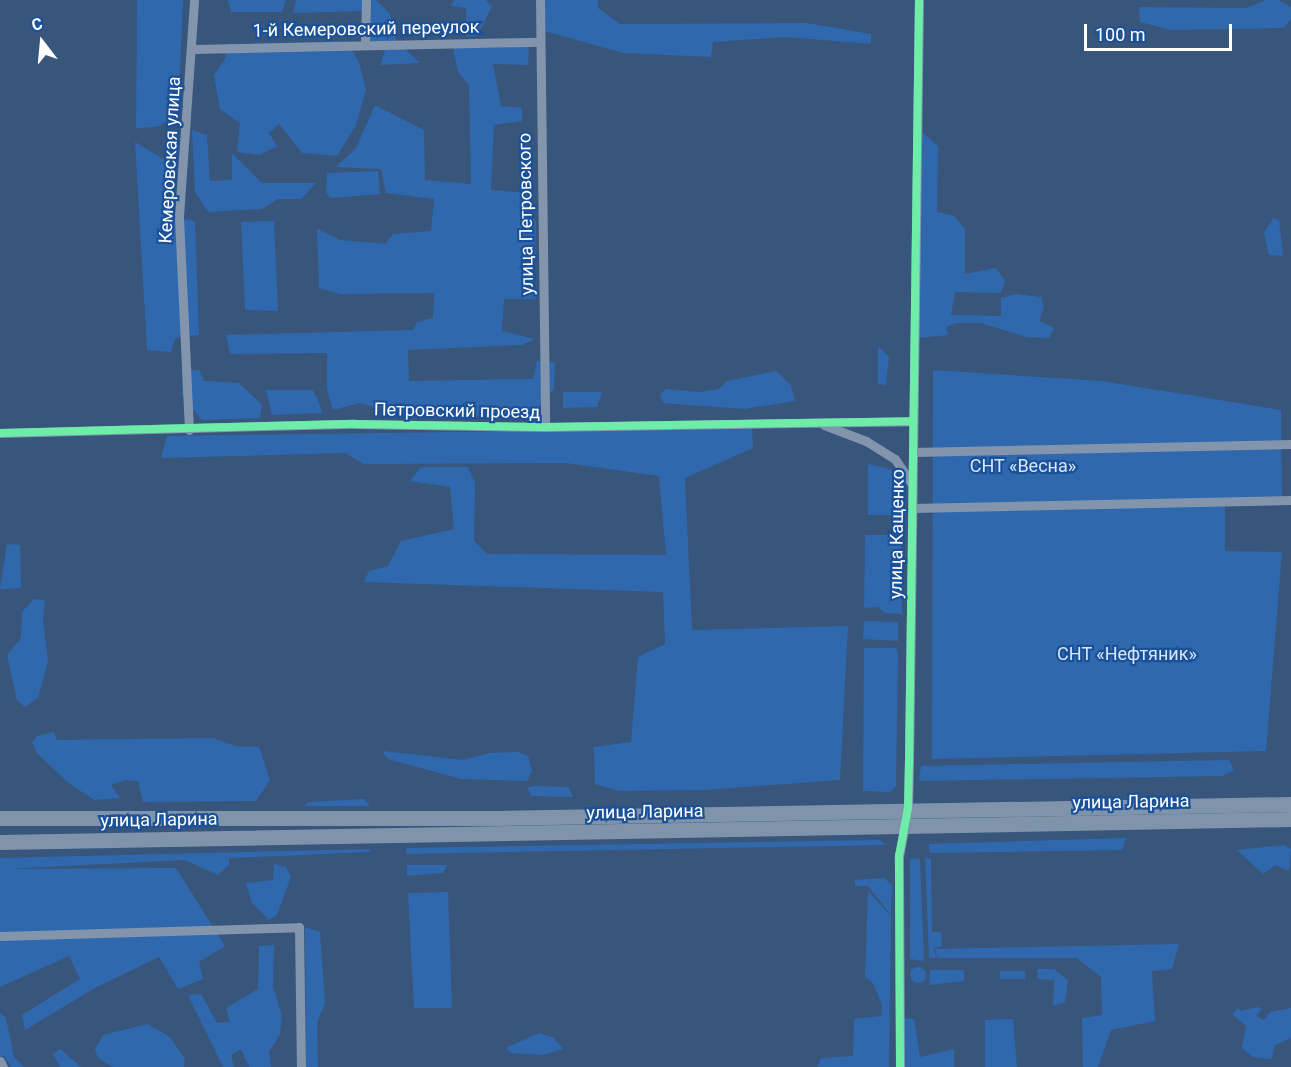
<!DOCTYPE html>
<meta charset="utf-8">
<style>
body{margin:0}
#map{position:relative;width:1291px;height:1067px;overflow:hidden;background:#38557b;font-family:Roboto,sans-serif}
div>[style]{position:absolute}
.green>*{inset:0;background:#3068ad}
.round{border-radius:50%}
.street>*{height:9px;margin:-4.5px;padding:0 4.5px;transform-origin:4.5px;border-radius:4.5px;background:#8295ad}
.primary>*{height:15px;margin:-7.5px;padding:0 7.5px;transform-origin:7.5px;border-radius:7.5px;background:#7f93ab}
.cycleway>*{height:8px;margin:-4px;padding:0 4px;transform-origin:4px;border-radius:4px;background:#6deda7}
span{translate:-50% -50%;white-space:nowrap;text-align:center;line-height:1.15;-webkit-text-stroke:4.5px #1b5198;paint-order:stroke}
.street-label{font-size:18px;color:#fff}
.park-label{font-size:18px;color:#d7e7fb}
.north{position:absolute;left:12px;top:12px;width:60px;height:60px;-webkit-text-stroke:4px #1b5198;paint-order:stroke;rotate:344deg;font-size:16px;font-weight:700;line-height:24px;text-align:center;color:#fff}
.north::after{content:'';display:block;margin:auto;width:21px;height:27px;background:#fff;clip-path:polygon(50% 0,100% 100%,50% 72%,0 100%)}
.scale{position:absolute;left:1084px;top:24px;width:148px;height:27px;box-sizing:border-box;border:3px solid #fff;border-top:0;padding-left:8px;font-size:18px;line-height:21px;white-space:nowrap;color:#fff;-webkit-text-stroke:4px #1b5198;paint-order:stroke}
</style>
<div id="map">
<div class="green">
<i style="clip-path:polygon(137px 0,183px 0,178px 115px,157px 127px,136px 128px)"></i>
<i style="clip-path:polygon(228px 0,286px 0,282px 12px,231px 12px)"></i>
<i style="clip-path:polygon(296px 0,376px 0,390px 14px,396px 40px,420px 63px,380px 65px,385px 52px,363px 34px,362px 11px,293px 13px)"></i>
<i style="clip-path:polygon(454px 0,486px 0,492px 6px,478px 35px,466px 37px,466px 8px,451px 6px)"></i>
<i style="clip-path:polygon(543px 0,598px 0,598px 8px,620px 24px,806px 23px,871px 34px,871px 44px,786px 37px,713px 42px,711px 57px,624px 53px,544px 31px)"></i>
<i style="clip-path:polygon(1266px 0,1278px 0,1291px 7px,1291px 19px,1284px 28px,1171px 30px,1140px 22px,1139px 7px,1246px 8px)"></i>
<i style="clip-path:polygon(346px 41px,359px 62px,366px 90px,356px 125px,337px 156px,302px 153px,279px 124px,269px 133px,277px 146px,260px 155px,237px 152px,240px 123px,220px 109px,214px 75px,226px 57px,226px 44px)"></i>
<i style="clip-path:polygon(529px 47px,528px 65px,493px 64px,501px 106px,522px 108px,522px 121px,494px 125px,491px 190px,532px 193px,530px 216px,536px 221px,535px 259px,526px 268px,532px 273px,536px 299px,504px 299px,502px 331px,535px 339px,522px 345px,408px 350px,409px 381px,533px 379px,537px 361px,555px 362px,554px 389px,531px 417px,408px 416px,359px 403px,333px 410px,327px 389px,327px 353px,230px 354px,226px 335px,413px 330px,417px 322px,433px 318px,434px 293px,340px 294px,319px 288px,317px 229px,340px 240px,385px 244px,393px 234px,431px 231px,434px 199px,386px 193px,381px 169px,336px 167px,356px 148px,375px 105px,424px 130px,425px 180px,471px 184px,469px 85px,458px 72px,453px 48px)"></i>
<i style="clip-path:polygon(192px 130px,207px 135px,210px 181px,232px 180px,232px 153px,262px 183px,316px 183px,301px 199px,278px 199px,262px 209px,208px 212px,195px 192px)"></i>
<i style="clip-path:polygon(922px 132px,938px 146px,937px 212px,954px 216px,965px 229px,965px 274px,996px 268px,1005px 281px,1001px 293px,955px 292px,951px 315px,1001px 316px,1001px 298px,1016px 294px,1041px 297px,1044px 307px,1039px 321px,1054px 328px,1049px 338px,1027px 337px,981px 323px,956px 323px,946px 327px,948px 335px,918px 338px)"></i>
<i style="clip-path:polygon(135px 142px,168px 162px,164px 217px,195px 221px,199px 335px,175px 338px,171px 352px,147px 350px)"></i>
<i style="clip-path:polygon(378px 171px,380px 194px,331px 198px,326px 194px,327px 173px)"></i>
<i style="clip-path:polygon(1273px 218px,1279px 220px,1283px 256px,1269px 255px,1264px 233px)"></i>
<i style="clip-path:polygon(274px 221px,278px 311px,245px 310px,241px 222px)"></i>
<i style="clip-path:polygon(878px 346px,889px 357px,886px 385px,878px 384px)"></i>
<i style="clip-path:polygon(182px 370px,199px 370px,204px 381px,239px 383px,262px 405px,260px 418px,202px 420px,182px 396px)"></i>
<i style="clip-path:polygon(933px 370px,1102px 381px,1281px 410px,1282px 505px,1225px 504px,1225px 551px,1282px 552px,1266px 751px,932px 759px)"></i>
<i style="clip-path:polygon(776px 371px,791px 385px,795px 401px,744px 409px,663px 403px,660px 394px,666px 389px,700px 392px,719px 389px,727px 381px)"></i>
<i style="clip-path:polygon(266px 390px,313px 390px,323px 413px,272px 415px)"></i>
<i style="clip-path:polygon(563px 392px,602px 392px,597px 407px,563px 408px)"></i>
<i style="clip-path:polygon(752px 428px,753px 448px,685px 478px,692px 630px,848px 626px,840px 780px,704px 790px,619px 791px,595px 784px,594px 747px,631px 742px,638px 657px,665px 644px,663px 592px,364px 582px,369px 571px,388px 566px,401px 541px,454px 529px,450px 487px,410px 481px,421px 467px,468px 467px,475px 483px,474px 541px,487px 554px,666px 555px,659px 476px,566px 463px,364px 464px,345px 453px,161px 458px,167px 436px)"></i>
<i style="clip-path:polygon(868px 464px,890px 469px,899px 480px,900px 515px,868px 515px)"></i>
<i style="clip-path:polygon(865px 535px,901px 535px,902px 614px,885px 613px,878px 607px,864px 608px)"></i>
<i style="clip-path:polygon(7px 544px,20px 545px,21px 588px,0 589px)"></i>
<i style="clip-path:polygon(34px 599px,45px 600px,43px 620px,48px 661px,38px 698px,25px 707px,17px 700px,7px 655px,21px 638px,22px 612px)"></i>
<i style="clip-path:polygon(864px 621px,898px 622px,898px 641px,863px 639px)"></i>
<i style="clip-path:polygon(864px 648px,896px 648px,898px 654px,896px 786px,890px 792px,863px 791px)"></i>
<i style="clip-path:polygon(54px 732px,57px 740px,213px 738px,235px 746px,259px 747px,270px 780px,256px 801px,143px 802px,138px 781px,125px 780px,111px 785px,120px 798px,94px 800px,66px 781px,36px 752px,32px 742px,37px 736px)"></i>
<i style="clip-path:polygon(382px 751px,463px 760px,490px 753px,518px 752px,528px 756px,532px 771px,527px 781px,522px 781px,461px 779px,388px 759px)"></i>
<i style="clip-path:polygon(1229px 760px,1234px 770px,1222px 776px,919px 781px,921px 766px)"></i>
<i style="clip-path:polygon(537px 786px,568px 787px,573px 797px,531px 796px,527px 787px)"></i>
<i style="clip-path:polygon(364px 799px,370px 806px,304px 806px,309px 802px)"></i>
<i style="clip-path:polygon(1126px 838px,1122px 850px,930px 853px,929px 844px)"></i>
<i style="clip-path:polygon(880px 840px,886px 845px,406px 854px,406px 848px)"></i>
<i style="clip-path:polygon(1284px 845px,1291px 849px,1289px 871px,1276px 865px,1263px 874px,1237px 850px)"></i>
<i style="clip-path:polygon(369px 849px,370px 852px,229px 858px,229px 865px,218px 875px,185px 860px,7px 869px,176px 868px,225px 946px,199px 962px,203px 979px,178px 989px,159px 957px,95px 988px,25px 1030px,22px 1015px,80px 979px,69px 956px,0 987px,0 858px)"></i>
<i style="clip-path:polygon(920px 858px,924px 961px,910px 959px,910px 859px)"></i>
<i style="clip-path:polygon(925px 858px,931px 858px,932px 932px,941px 932px,942px 946px,934px 948px,936px 958px,929px 958px)"></i>
<i style="clip-path:polygon(274px 864px,286px 867px,291px 877px,277px 915px,269px 920px,252px 903px,246px 883px,273px 880px)"></i>
<i style="clip-path:polygon(407px 865px,447px 865px,443px 873px,407px 876px)"></i>
<i style="clip-path:polygon(884px 878px,892px 885px,891px 915px,868px 886px,855px 886px,855px 880px)"></i>
<i style="clip-path:polygon(868px 891px,891px 916px,889px 1067px,817px 1067px,821px 1058px,853px 1056px,854px 1019px,881px 1016px,882px 1005px,873px 983px,865px 977px)"></i>
<i style="clip-path:polygon(448px 892px,452px 1008px,414px 1008px,408px 893px)"></i>
<i style="clip-path:polygon(305px 927px,320px 932px,325px 1004px,317px 1023px,318px 1067px,306px 1067px)"></i>
<i style="clip-path:polygon(1179px 944px,1172px 969px,1152px 971px,1155px 1021px,1111px 1030px,1098px 1067px,1083px 1067px,1082px 1018px,1102px 1015px,1101px 977px,1077px 958px,937px 958px,935px 949px)"></i>
<i style="clip-path:polygon(274px 945px,273px 987px,282px 1015px,280px 1034px,269px 1052px,271px 1067px,249px 1067px,241px 1049px,231px 1055px,234px 1067px,223px 1067px,188px 995px,201px 994px,217px 1023px,230px 1022px,226px 1008px,258px 989px,259px 946px)"></i>
<i class="round" style="left:910px;top:967px;width:16px;height:16px"></i>
<i style="clip-path:polygon(1037px 969px,1054px 969px,1068px 980px,1065px 1002px,1053px 1006px,1054px 980px,1038px 979px)"></i>
<i style="clip-path:polygon(930px 970px,964px 970px,964px 981px,929px 985px)"></i>
<i style="clip-path:polygon(1000px 971px,1025px 971px,1025px 979px,1000px 979px)"></i>
<i style="clip-path:polygon(1257px 1007px,1262px 1009px,1256px 1016px,1264px 1020px,1270px 1012px,1291px 1008px,1291px 1038px,1275px 1045px,1272px 1059px,1253px 1057px,1242px 1048px,1246px 1026px,1232px 1014px,1238px 1008px,1241px 1011px)"></i>
<i style="clip-path:polygon(0 1013px,6px 1018px,14px 1057px,24px 1067px,11px 1067px,4px 1056px,0 1057px)"></i>
<i style="clip-path:polygon(903px 1018px,914px 1019px,920px 1057px,954px 1049px,954px 1067px,903px 1067px)"></i>
<i style="clip-path:polygon(1013px 1019px,1017px 1067px,985px 1067px,985px 1020px)"></i>
<i style="clip-path:polygon(148px 1024px,170px 1037px,185px 1059px,184px 1067px,113px 1067px,98px 1058px,95px 1049px,103px 1035px)"></i>
<i style="clip-path:polygon(539px 1033px,554px 1038px,563px 1049px,543px 1055px,511px 1053px,506px 1048px)"></i>
<i style="clip-path:polygon(60px 1049px,81px 1067px,60px 1067px,53px 1054px)"></i>
</div>
<div class="street">
<i style="left:540px;top:0;width:427px;rotate:89.3deg"></i>
<i style="left:365px;top:45px;width:45px;rotate:-88.7deg"></i>
<i style="left:193px;top:49px;width:347px;rotate:-1.2deg"></i>
<i style="left:824px;top:425px;width:45px;rotate:20.9deg"></i>
<i style="left:866px;top:441px;width:34px;rotate:32deg"></i>
<i style="left:895px;top:459px;width:30px;rotate:56deg"></i>
<i style="left:189px;top:430px;width:214px;rotate:-92.7deg"></i>
<i style="left:179px;top:216px;width:217px;rotate:-86deg"></i>
<i style="left:0;top:433px;width:355px;rotate:-1.5deg"></i>
<i style="left:355px;top:424px;width:190px;rotate:0.9deg"></i>
<i style="left:545px;top:427px;width:368px;rotate:-0.9deg"></i>
<i style="left:913px;top:452px;width:378px;rotate:-1.2deg"></i>
<i style="left:912px;top:508px;width:379px;rotate:-1.2deg"></i>
<i style="left:0;top:936px;width:299px;rotate:-1.7deg"></i>
<i style="left:299px;top:927px;width:140px;rotate:89.2deg"></i>
<i style="left:0;top:1061px;width:7px;rotate:63deg"></i>
<i style="left:900px;top:1067px;width:211px;rotate:-90.3deg"></i>
<i style="left:899px;top:856px;width:49px;rotate:-79.4deg"></i>
<i style="left:908px;top:808px;width:46px;rotate:-88.8deg"></i>
<i style="left:909px;top:762px;width:762px;rotate:-89.25deg"></i>
</div>
<div class="primary">
<i style="left:0;top:818px;width:498px"></i>
<i style="left:498px;top:818px;width:793px;rotate:-1.01deg"></i>
<i style="left:0;top:842px;width:1291px;rotate:-1.02deg"></i>
</div>
<div class="cycleway">
<i style="left:0;top:433px;width:355px;rotate:-1.5deg"></i>
<i style="left:355px;top:424px;width:190px;rotate:0.9deg"></i>
<i style="left:545px;top:427px;width:368px;rotate:-0.9deg"></i>
<i style="left:900px;top:1067px;width:211px;rotate:-90.3deg"></i>
<i style="left:899px;top:856px;width:49px;rotate:-79.4deg"></i>
<i style="left:908px;top:808px;width:46px;rotate:-88.8deg"></i>
<i style="left:909px;top:762px;width:762px;rotate:-89.25deg"></i>
</div>
<div class="street-label">
<span style="left:366px;top:29px;rotate:-1deg">1-й Кемеровский переулок</span>
<span style="left:170px;top:160px;rotate:-87deg">Кемеровская улица</span>
<span style="left:526px;top:214px;rotate:-91deg">улица Петровского</span>
<span style="left:457px;top:411px;rotate:1deg">Петровский проезд</span>
<span style="left:897px;top:534px;rotate:-89deg">улица Кащенко</span>
<span style="left:1131px;top:802px;rotate:-1deg">улица Ларина</span>
<span style="left:645px;top:812px;rotate:-1deg">улица Ларина</span>
<span style="left:159px;top:820px;rotate:-1deg">улица Ларина</span>
</div>
<div class="park-label">
<span style="left:1023px;top:466px">СНТ «Весна»</span>
<span style="left:1127px;top:654px">СНТ «Нефтяник»</span>
</div>
<div class="north">С</div>
<div class="scale">100 m</div>
</div>
